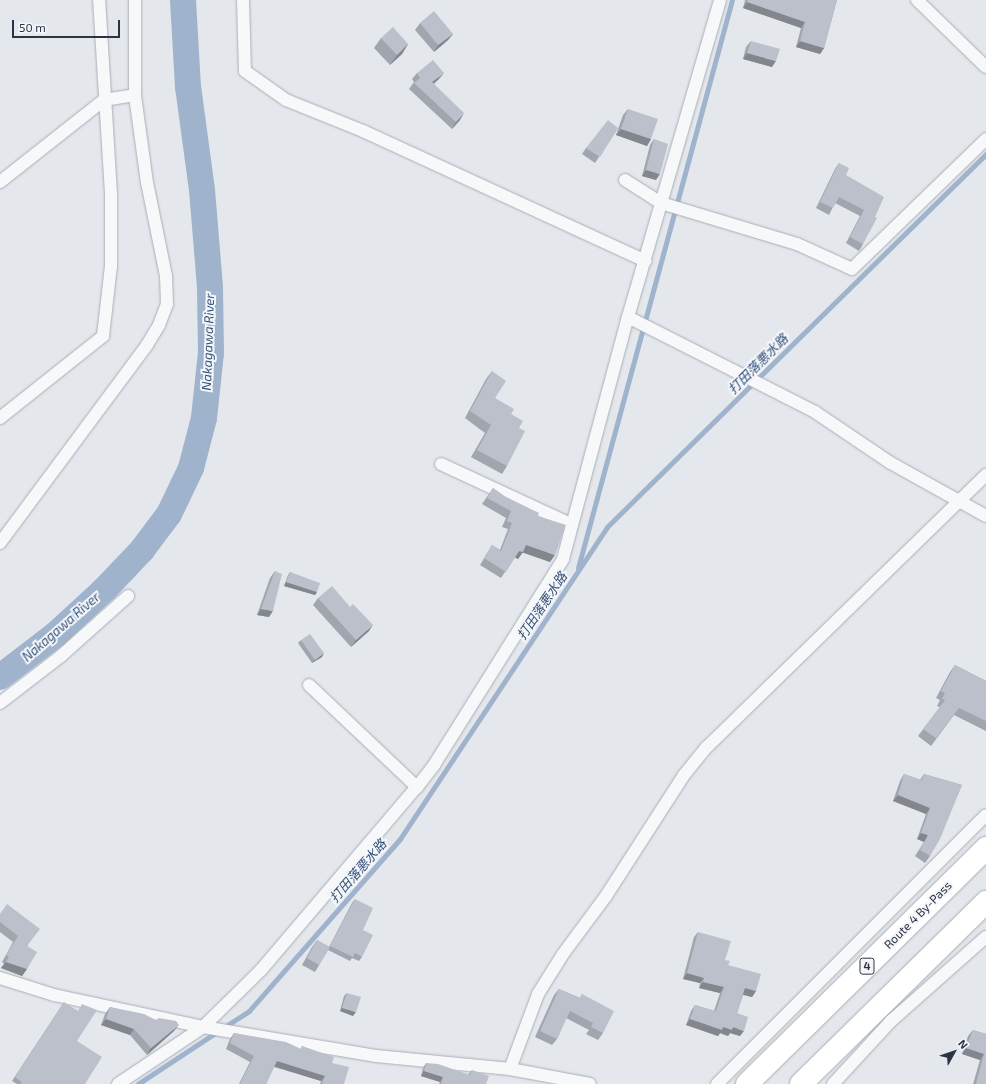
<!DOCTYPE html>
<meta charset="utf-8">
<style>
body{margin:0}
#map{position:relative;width:986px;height:1084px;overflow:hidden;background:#e4e7ec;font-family:"Exo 2","Noto Sans JP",sans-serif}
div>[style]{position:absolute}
.stream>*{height:4.5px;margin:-2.25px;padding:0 2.25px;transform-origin:2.25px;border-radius:2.25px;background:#9fb4cc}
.river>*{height:26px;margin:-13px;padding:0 13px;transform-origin:13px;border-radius:13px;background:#9fb4cc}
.roads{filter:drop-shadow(0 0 1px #a9aeb7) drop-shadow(0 0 1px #a9aeb7)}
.street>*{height:12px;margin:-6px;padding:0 6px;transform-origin:6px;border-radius:6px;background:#f7f8fa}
.highway>*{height:22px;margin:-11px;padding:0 11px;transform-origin:11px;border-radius:11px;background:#fff}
.wall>*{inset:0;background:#a1a5ae}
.shaded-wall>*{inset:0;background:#83868d}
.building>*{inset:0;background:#bbc0ca}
span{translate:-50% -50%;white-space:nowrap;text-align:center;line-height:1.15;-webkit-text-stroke:4px #f4f6f9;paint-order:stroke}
.shield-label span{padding:1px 3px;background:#f4f6f9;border:1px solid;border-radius:3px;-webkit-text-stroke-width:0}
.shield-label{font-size:11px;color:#2b3445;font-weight:700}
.street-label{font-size:12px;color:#2b3445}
.water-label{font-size:13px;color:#34527a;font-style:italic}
.north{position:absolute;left:934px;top:1032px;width:40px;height:40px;-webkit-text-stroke:3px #f4f6f9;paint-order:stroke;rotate:50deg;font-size:11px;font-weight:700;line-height:16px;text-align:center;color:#2b3445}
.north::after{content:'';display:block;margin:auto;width:14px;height:18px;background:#2b3445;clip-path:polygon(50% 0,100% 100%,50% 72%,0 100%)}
.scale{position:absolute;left:12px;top:20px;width:108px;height:18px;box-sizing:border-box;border:2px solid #2b3445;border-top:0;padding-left:5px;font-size:12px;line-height:14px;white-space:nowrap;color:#2b3445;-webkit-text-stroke:3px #f4f6f9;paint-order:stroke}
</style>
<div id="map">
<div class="stream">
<i style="left:578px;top:568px;width:589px;rotate:-74.83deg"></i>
<i style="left:223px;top:1028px;width:31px;rotate:-33deg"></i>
<i style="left:249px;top:1011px;width:229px;rotate:-48.7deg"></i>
<i style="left:400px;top:839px;width:374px;rotate:-56.4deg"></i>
<i style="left:607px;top:527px;width:532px;rotate:-44.54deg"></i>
<i style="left:138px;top:1084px;width:95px;rotate:-33.4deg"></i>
</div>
<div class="river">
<i style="left:0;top:677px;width:69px;rotate:-37.4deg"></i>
<i style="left:55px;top:635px;width:68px;rotate:-42.6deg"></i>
<i style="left:105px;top:589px;width:54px;rotate:-46.5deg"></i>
<i style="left:142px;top:550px;width:45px;rotate:-53.1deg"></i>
<i style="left:169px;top:514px;width:51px;rotate:-64.4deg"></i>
<i style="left:191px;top:468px;width:52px;rotate:-75.4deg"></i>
<i style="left:204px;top:418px;width:65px;rotate:-83.9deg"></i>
<i style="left:211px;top:353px;width:66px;rotate:-90.9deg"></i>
<i style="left:210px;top:287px;width:97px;rotate:-94.7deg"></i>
<i style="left:202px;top:190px;width:104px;rotate:-97.7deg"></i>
<i style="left:188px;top:87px;width:87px;rotate:-93.3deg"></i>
</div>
<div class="roads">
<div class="street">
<i style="left:243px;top:0;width:71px;rotate:88.4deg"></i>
<i style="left:245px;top:71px;width:50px;rotate:35.3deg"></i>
<i style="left:286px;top:100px;width:83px;rotate:21.9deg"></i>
<i style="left:363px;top:131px;width:311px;rotate:24.7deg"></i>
<i style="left:917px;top:0;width:96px;rotate:44.2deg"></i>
<i style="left:625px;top:180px;width:43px;rotate:32.6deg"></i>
<i style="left:661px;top:203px;width:142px;rotate:16.8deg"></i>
<i style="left:797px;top:244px;width:60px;rotate:24.4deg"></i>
<i style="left:852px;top:269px;width:187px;rotate:-44.1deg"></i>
<i style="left:0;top:182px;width:132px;rotate:-38.3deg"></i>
<i style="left:104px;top:100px;width:31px;rotate:-9deg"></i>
<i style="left:628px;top:317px;width:210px;rotate:26.9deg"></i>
<i style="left:815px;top:412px;width:89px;rotate:34deg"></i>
<i style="left:889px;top:462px;width:111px;rotate:29.1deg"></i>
<i style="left:0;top:418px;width:132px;rotate:-38.5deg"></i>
<i style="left:103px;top:336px;width:70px;rotate:-83.5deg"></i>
<i style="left:111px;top:266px;width:72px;rotate:-90deg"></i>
<i style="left:111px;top:194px;width:194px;rotate:-93.5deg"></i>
<i style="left:441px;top:464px;width:142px;rotate:24.9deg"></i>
<i style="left:0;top:543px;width:247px;rotate:-53.4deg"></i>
<i style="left:147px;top:345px;width:23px;rotate:-59deg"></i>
<i style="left:159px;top:325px;width:22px;rotate:-69deg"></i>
<i style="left:167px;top:304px;width:28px;rotate:-92deg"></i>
<i style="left:166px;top:276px;width:95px;rotate:-101.5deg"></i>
<i style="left:147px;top:183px;width:89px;rotate:-97.8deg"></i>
<i style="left:135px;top:95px;width:95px;rotate:-90deg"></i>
<i style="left:309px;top:685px;width:149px;rotate:43.4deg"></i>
<i style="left:0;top:703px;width:77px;rotate:-37.6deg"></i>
<i style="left:61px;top:656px;width:90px;rotate:-41.8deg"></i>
<i style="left:0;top:978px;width:57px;rotate:17.5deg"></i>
<i style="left:54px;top:995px;width:152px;rotate:12.1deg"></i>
<i style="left:203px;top:1027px;width:175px;rotate:9.5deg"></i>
<i style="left:376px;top:1056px;width:135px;rotate:5.5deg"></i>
<i style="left:510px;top:1069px;width:81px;rotate:10.6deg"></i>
<i style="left:510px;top:1069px;width:80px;rotate:-69.5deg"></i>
<i style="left:538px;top:994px;width:47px;rotate:-58deg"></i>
<i style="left:563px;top:954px;width:72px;rotate:-53.4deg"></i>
<i style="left:606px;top:896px;width:144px;rotate:-57.2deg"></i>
<i style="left:684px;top:775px;width:36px;rotate:-51deg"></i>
<i style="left:707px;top:747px;width:390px;rotate:-44.3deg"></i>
<i style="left:118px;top:1084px;width:102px;rotate:-33.8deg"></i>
<i style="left:203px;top:1027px;width:81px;rotate:-44.5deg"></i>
<i style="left:261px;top:970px;width:240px;rotate:-49.6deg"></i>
<i style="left:417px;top:787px;width:28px;rotate:-52deg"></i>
<i style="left:434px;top:765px;width:243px;rotate:-57.9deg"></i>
<i style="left:563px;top:559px;width:251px;rotate:-75deg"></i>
<i style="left:628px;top:317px;width:330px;rotate:-73.8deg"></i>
<i style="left:717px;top:1084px;width:380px;rotate:-45deg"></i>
<i style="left:833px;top:1084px;width:86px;rotate:-47.4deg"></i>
<i style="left:891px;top:1021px;width:127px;rotate:-41.5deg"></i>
</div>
<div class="highway">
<i style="left:747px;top:1084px;width:336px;rotate:-44.6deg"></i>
<i style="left:801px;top:1084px;width:260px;rotate:-44.5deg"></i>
</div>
</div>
<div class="wall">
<i style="clip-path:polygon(745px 0,837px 0,824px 48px,820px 54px,796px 47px,801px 28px,743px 8px)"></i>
<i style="clip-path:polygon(420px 23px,453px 34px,448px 40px,434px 52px,415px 30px)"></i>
<i style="clip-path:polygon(381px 38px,408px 44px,402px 54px,390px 65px,374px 48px)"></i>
<i style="clip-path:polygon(751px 41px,772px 67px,743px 59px,746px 47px)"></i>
<i style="clip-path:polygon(417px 73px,439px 79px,434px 84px,460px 120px,452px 129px,409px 89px,414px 82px,412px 79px)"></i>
<i style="clip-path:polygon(628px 109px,651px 139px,647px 146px,616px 135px,623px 115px)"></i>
<i style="clip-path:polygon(618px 128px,595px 163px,582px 154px,586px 148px)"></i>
<i style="clip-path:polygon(654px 139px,656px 180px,642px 176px,650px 145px)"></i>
<i style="clip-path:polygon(839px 163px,846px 175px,875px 217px,863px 244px,859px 251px,846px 243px,860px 216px,835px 203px,829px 215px,816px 208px,835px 169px)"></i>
<i style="clip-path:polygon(492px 371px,495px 398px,511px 414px,519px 428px,507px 466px,502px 474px,471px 457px,485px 433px,465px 418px,486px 379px)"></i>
<i style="clip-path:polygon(493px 488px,504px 496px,538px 516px,550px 562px,523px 552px,518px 559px,515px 557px,501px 578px,480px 565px,492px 545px,500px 550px,508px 529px,502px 527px,506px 518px,482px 504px)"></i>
<i style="clip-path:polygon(275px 571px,269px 617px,257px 615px,270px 578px)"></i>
<i style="clip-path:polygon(290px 572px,317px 592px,315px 595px,284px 586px,288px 575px)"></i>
<i style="clip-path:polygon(318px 598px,369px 631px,351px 647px,313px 605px)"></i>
<i style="clip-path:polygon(301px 640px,322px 657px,312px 663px,298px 643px)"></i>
<i style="clip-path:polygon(955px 665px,986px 681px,986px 731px,954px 715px,931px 746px,918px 736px,940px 707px,937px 706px,940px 700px,936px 698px,950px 672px)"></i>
<i style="clip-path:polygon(904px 774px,920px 780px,924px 774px,962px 785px,930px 856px,925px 863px,915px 856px,924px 842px,917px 839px,926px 814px,893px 801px,900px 781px)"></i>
<i style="clip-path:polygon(355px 899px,363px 930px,362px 957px,359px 961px,352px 958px,350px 961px,328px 950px,315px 972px,302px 965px,312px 947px,317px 940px,329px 947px,352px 903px)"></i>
<i style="clip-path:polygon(0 914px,28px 946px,27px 969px,22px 976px,1px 968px,4px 964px,2px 962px,13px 942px,0 932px)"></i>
<i style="clip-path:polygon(698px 932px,725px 960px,728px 965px,756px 991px,752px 997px,743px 995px,737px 1013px,740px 1036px,730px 1033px,728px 1036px,720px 1033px,718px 1036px,686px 1025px,691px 1011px,695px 1005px,714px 1011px,720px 993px,699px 988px,700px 983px,683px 979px,694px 937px)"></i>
<i style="clip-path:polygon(559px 989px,580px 998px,582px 994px,603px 1033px,598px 1040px,586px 1034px,589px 1030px,566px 1018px,557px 1039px,552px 1045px,535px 1037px,554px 995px)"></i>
<i style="clip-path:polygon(347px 993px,353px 1016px,340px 1011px,344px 996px)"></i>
<i style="clip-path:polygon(64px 1002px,77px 1041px,85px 1084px,17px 1084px,12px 1081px)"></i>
<i style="clip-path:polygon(110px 1007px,156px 1020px,174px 1031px,147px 1055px,130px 1035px,101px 1025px,105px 1014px)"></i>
<i style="clip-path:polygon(973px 1030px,986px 1034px,986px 1084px,973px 1084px,980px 1060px,962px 1054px,968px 1036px)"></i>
<i style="clip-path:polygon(234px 1033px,301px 1049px,302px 1046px,332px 1063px,344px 1084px,320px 1084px,321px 1081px,274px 1067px,266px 1084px,239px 1084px,250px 1062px,226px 1049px,230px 1039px)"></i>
<i style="clip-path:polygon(426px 1063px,468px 1075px,472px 1070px,486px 1084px,439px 1084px,440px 1082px,421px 1076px,423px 1068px)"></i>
</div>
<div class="shaded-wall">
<i style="clip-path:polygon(747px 2px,805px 22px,801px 28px,743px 8px)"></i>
<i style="clip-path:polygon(453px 34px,448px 40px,434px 52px,438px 45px)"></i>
<i style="clip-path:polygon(800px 41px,824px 48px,820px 54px,796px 47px)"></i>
<i style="clip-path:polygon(408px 44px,402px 54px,390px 65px,397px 55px)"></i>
<i style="clip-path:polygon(747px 53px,776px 61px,772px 67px,743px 59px)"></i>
<i style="clip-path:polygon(444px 73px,439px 79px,427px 88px,432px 82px)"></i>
<i style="clip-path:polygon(464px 113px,460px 120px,452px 129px,456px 122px)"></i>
<i style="clip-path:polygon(621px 129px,651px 139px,647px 146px,616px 135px)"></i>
<i style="clip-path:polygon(646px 170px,660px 174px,656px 180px,642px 176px)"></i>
<i style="clip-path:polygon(526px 545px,555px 555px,550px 562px,521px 552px)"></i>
<i style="clip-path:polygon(519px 551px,523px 552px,518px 559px,514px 557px)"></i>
<i style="clip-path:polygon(286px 582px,317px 592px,315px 595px,284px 586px)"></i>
<i style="clip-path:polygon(261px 609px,273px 611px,269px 617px,257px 615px)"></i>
<i style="clip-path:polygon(373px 625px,369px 631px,351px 647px,356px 640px)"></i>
<i style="clip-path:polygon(324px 653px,322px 657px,312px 663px,315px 660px)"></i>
<i style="clip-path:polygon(898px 795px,930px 808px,926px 814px,893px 801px)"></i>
<i style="clip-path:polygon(921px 833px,928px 835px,924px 842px,917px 839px)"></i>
<i style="clip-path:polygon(6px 962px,27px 969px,22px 976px,1px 968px)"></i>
<i style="clip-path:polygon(687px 973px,704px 978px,700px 983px,683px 979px)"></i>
<i style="clip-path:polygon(703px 982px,724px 987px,720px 993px,699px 988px)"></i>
<i style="clip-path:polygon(745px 988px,756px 991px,752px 997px,741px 994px)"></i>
<i style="clip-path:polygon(342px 1008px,356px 1012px,353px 1016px,340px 1011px)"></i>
<i style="clip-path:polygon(106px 1019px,134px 1029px,130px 1035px,101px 1025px)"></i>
<i style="clip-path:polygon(690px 1019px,723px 1027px,733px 1027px,744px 1031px,740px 1036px,730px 1033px,728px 1036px,720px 1033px,718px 1036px,686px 1025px)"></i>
<i style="clip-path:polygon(179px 1025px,174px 1031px,147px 1055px,151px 1048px)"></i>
<i style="clip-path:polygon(966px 1048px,984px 1054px,980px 1060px,962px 1054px)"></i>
<i style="clip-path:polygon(277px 1061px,325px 1076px,321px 1081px,273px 1066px)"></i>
<i style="clip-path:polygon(424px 1071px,443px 1077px,440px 1082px,421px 1076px)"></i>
</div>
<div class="building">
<i style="clip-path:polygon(748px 0,837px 0,824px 48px,800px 41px,805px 22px,747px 2px)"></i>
<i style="clip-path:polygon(434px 11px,453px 34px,438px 45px,420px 23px)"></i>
<i style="clip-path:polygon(393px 27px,408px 44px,397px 55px,381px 38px)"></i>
<i style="clip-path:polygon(751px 41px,780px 49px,776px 61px,747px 53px)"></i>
<i style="clip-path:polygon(433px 60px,444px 73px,432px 82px,464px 113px,456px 122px,414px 83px,420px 78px,417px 73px)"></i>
<i style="clip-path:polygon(628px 109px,658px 119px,651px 139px,621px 129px)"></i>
<i style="clip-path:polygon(608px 120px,618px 128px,600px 157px,586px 148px)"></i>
<i style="clip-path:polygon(654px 139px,668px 144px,660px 174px,646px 170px)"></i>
<i style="clip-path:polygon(839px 163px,849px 168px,846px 175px,884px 197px,875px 217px,877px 218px,863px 244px,850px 237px,864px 210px,839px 197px,833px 208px,820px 202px)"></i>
<i style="clip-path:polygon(492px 371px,506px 381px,495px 398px,514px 409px,511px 414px,523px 421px,519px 428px,525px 431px,507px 466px,477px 450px,491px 425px,470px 411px)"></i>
<i style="clip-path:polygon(493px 488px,504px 496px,539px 513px,538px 516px,566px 525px,555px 555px,526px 545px,523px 552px,519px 551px,506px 572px,484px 558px,492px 545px,501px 551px,512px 523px,507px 521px,511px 511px,487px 498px)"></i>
<i style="clip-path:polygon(275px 571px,282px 574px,273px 611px,261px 609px)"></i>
<i style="clip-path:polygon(290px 572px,320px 583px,317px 592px,286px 582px)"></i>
<i style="clip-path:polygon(332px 586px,350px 607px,353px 604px,373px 625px,356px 640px,318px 598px)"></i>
<i style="clip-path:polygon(310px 634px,324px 653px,315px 660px,301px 640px)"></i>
<i style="clip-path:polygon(955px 665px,986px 681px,986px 721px,959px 708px,936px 738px,923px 729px,945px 700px,942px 699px,945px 693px,941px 691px)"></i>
<i style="clip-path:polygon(904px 774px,922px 780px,924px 774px,962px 785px,940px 839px,930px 856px,920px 850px,928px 835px,921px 833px,930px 808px,898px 795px)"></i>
<i style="clip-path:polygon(355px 899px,373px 908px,363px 930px,373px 935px,362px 957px,355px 953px,353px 957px,330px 946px)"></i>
<i style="clip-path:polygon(7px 904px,40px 929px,27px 946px,37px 952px,27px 969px,6px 962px,9px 957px,6px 955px,18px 936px,0 922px,0 914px)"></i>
<i style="clip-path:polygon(698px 932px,731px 941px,725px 960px,730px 961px,728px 965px,761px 974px,756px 991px,745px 988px,737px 1013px,748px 1017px,744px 1031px,733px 1027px,732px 1030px,723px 1027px,722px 1030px,690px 1019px,695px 1005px,716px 1011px,724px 987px,703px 982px,704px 978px,687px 973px)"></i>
<i style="clip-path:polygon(317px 940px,330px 947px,319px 965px,307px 958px)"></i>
<i style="clip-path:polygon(559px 989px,580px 998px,582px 994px,614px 1011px,603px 1033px,591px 1027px,593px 1023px,570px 1011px,557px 1039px,540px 1031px)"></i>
<i style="clip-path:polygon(347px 993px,361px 997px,356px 1012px,342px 1008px)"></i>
<i style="clip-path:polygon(64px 1002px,78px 1011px,82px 1004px,97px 1010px,77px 1041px,102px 1057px,85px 1084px,20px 1084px,22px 1082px,15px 1077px)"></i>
<i style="clip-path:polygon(110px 1007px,144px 1014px,156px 1020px,159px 1018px,176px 1021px,179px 1025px,151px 1048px,134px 1029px,106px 1019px)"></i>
<i style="clip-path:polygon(973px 1030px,986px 1034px,986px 1084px,976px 1084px,984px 1054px,966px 1048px)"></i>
<i style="clip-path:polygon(234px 1033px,286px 1042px,301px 1049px,302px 1046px,334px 1057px,332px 1063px,349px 1067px,344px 1084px,322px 1084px,325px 1076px,277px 1061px,266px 1084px,240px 1084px,254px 1056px,230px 1043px)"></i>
<i style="clip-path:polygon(426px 1063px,438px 1064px,470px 1075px,472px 1070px,489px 1076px,486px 1084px,441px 1084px,443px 1077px,424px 1071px)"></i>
</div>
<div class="shield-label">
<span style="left:867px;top:966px">4</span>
</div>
<div class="street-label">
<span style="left:918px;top:915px;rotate:-45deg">Route 4 By-Pass</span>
</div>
<div class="water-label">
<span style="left:208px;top:342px;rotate:-88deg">Nakagawa River</span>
<span style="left:758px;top:364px;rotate:-45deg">打田落悪水路</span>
<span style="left:542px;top:606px;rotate:-56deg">打田落悪水路</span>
<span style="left:61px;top:627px;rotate:-41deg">Nakagawa River</span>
<span style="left:358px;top:871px;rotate:-49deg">打田落悪水路</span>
</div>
<div class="north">N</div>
<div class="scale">50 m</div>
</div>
